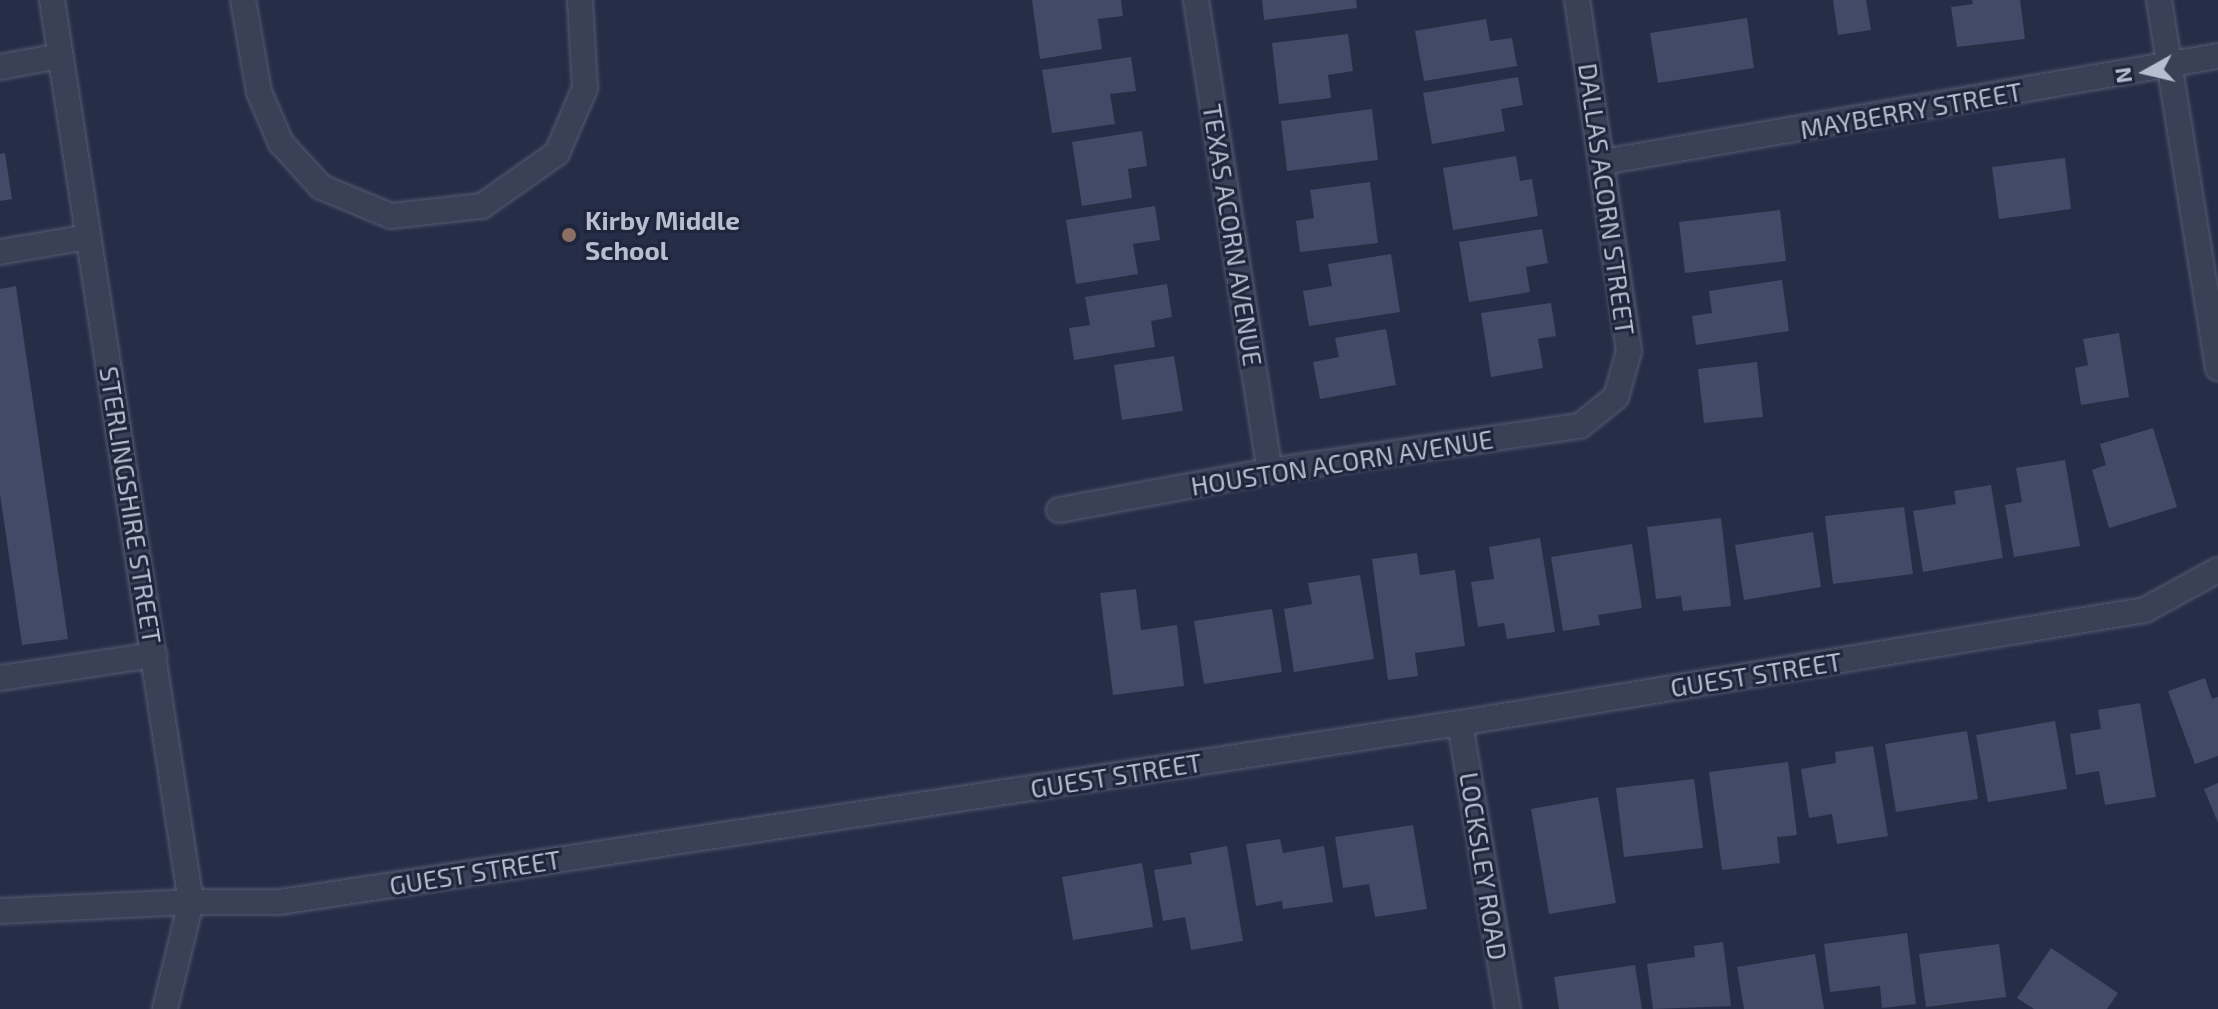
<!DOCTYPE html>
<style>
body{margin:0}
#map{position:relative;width:2218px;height:1009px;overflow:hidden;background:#252d47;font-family:"Exo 2",sans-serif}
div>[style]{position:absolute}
.building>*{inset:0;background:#424a67}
.roads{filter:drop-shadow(0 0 2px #565b71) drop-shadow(0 0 2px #565b71)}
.minor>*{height:24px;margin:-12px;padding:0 12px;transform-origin:12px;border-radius:12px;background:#3a4056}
.dots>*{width:22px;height:22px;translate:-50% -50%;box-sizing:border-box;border:4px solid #1e253c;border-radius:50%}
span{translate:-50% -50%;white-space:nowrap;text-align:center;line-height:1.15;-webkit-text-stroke:6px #1e253c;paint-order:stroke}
.street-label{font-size:26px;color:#b8bdcf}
.poi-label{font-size:26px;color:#b8bdcf;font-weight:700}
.left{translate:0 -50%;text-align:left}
.north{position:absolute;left:2106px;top:32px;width:80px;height:80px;-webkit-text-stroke:6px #1e253c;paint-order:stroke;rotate:262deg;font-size:22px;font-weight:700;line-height:32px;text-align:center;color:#b8bdcf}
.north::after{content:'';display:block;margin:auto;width:28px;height:36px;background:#b8bdcf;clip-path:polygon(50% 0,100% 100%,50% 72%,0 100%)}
</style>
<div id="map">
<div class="building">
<i style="clip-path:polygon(1032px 0,1121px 0,1123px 16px,1098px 19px,1102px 49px,1040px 59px)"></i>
<i style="clip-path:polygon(1262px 0,1356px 0,1357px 8px,1264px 20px)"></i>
<i style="clip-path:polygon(1833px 0,1866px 0,1871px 30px,1838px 35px)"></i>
<i style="clip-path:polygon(1972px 0,2020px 0,2025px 39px,1957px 47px,1951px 7px,1973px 4px)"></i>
<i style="clip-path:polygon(1747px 18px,1754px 68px,1658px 83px,1650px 33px)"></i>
<i style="clip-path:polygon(1486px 19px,1490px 41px,1512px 38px,1517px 66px,1424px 81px,1415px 31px)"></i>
<i style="clip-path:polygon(1348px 34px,1353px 71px,1328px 75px,1331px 98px,1279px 104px,1272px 43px)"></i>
<i style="clip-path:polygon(1131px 57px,1136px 91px,1110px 94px,1115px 124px,1052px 133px,1042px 70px)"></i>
<i style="clip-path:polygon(1518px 77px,1523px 105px,1501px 109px,1505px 131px,1432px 144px,1423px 93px)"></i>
<i style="clip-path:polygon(1372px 109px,1378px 160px,1287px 171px,1281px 121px)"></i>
<i style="clip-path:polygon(1142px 131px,1147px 166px,1128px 169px,1132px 198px,1082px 206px,1072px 142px)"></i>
<i style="clip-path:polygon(5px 153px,12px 199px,0 201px,0 154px)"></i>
<i style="clip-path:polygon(1516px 156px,1520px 181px,1532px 179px,1538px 216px,1453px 230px,1443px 168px)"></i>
<i style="clip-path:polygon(2065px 158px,2071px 209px,1999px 219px,1992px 167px)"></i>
<i style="clip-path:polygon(1370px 182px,1378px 243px,1300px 252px,1296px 221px,1314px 218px,1310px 190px)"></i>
<i style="clip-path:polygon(1155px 206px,1160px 240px,1133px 244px,1138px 274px,1076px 284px,1066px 220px)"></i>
<i style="clip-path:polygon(1780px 210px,1786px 261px,1685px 273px,1679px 222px)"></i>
<i style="clip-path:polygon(1542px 229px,1548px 263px,1526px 267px,1530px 292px,1469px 302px,1459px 242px)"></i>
<i style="clip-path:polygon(1391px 254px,1400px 312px,1309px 326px,1303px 291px,1332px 286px,1328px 264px)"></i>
<i style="clip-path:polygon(1782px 280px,1789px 331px,1696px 345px,1692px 316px,1712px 313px,1709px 291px)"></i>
<i style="clip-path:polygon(1167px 284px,1172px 317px,1151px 321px,1155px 347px,1074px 360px,1069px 328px,1090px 325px,1085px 297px)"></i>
<i style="clip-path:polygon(16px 286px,68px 639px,22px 645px,0 494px,0 289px)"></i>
<i style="clip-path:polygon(1551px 303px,1556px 336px,1538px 339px,1543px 368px,1491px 377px,1481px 313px)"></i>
<i style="clip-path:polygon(1386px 329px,1396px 385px,1320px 399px,1313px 362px,1339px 357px,1335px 338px)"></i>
<i style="clip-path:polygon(2119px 333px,2129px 397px,2081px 405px,2075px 368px,2088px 365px,2083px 339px)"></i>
<i style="clip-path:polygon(1174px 356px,1183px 411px,1122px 420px,1114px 365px)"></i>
<i style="clip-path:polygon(1757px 362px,1763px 417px,1704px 423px,1698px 369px)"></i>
<i style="clip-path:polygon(2153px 428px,2177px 507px,2109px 528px,2092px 470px,2106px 465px,2100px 444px)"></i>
<i style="clip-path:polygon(2065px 460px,2080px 546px,2014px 557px,2005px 505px,2022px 502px,2016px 468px)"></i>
<i style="clip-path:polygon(1991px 485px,2003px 558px,1923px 572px,1913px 511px,1956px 504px,1954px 491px)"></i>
<i style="clip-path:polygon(1904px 507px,1913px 574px,1833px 584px,1825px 516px)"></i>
<i style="clip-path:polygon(1721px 518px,1731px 606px,1683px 611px,1681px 596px,1656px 599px,1647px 527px)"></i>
<i style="clip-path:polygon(1813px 532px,1821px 587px,1744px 600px,1735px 545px)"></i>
<i style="clip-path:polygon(1540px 538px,1555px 632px,1507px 639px,1504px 623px,1478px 627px,1471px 582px,1494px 579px,1489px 547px)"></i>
<i style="clip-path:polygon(1632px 544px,1642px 608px,1598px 615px,1600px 625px,1563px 631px,1551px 557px)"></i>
<i style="clip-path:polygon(1417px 553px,1420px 575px,1455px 570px,1465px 646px,1415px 653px,1418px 676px,1388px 680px,1372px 559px)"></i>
<i style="clip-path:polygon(1360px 575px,1374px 659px,1294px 672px,1284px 609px,1312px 604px,1308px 583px)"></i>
<i style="clip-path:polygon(1136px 589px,1141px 630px,1177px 625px,1184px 686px,1113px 695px,1100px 593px)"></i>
<i style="clip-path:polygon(1272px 609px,1282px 672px,1204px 684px,1194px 621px)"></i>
<i style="clip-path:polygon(2205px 678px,2212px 699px,2218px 697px,2218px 756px,2195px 764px,2168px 691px)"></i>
<i style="clip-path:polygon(2140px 703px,2156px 797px,2105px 805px,2099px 771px,2076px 775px,2070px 734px,2101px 729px,2098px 710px)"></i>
<i style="clip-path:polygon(2055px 721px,2067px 789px,1988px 802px,1976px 735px)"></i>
<i style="clip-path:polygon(1967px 731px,1978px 799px,1896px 812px,1885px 744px)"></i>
<i style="clip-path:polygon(1873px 746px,1888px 836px,1837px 844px,1832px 814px,1809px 818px,1801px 769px,1836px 763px,1835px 752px)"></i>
<i style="clip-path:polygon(1788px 762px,1797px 835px,1777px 837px,1780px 863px,1722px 870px,1709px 772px)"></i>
<i style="clip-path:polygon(1694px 779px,1703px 848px,1624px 857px,1616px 788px)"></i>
<i style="clip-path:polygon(2218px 783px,2218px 823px,2204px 789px)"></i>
<i style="clip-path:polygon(1598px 797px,1616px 903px,1549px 914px,1531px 809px)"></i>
<i style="clip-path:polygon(1413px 825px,1427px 909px,1375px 917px,1369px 884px,1343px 888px,1335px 837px)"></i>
<i style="clip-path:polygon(1280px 839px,1283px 853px,1324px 846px,1333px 902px,1283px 909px,1282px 901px,1256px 906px,1246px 844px)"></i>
<i style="clip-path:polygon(1227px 846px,1243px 941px,1191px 950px,1185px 917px,1163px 921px,1154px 870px,1192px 864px,1190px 853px)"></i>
<i style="clip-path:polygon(1142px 863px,1153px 927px,1073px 940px,1062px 877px)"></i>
<i style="clip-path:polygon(1907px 933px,1916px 1004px,1882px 1008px,1880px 986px,1830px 992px,1824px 944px)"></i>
<i style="clip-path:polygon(1723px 942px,1731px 1006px,1653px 1009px,1647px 964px,1695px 957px,1694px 946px)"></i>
<i style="clip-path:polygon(1999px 944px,2006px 997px,1926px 1007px,1919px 954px)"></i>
<i style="clip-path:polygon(2051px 948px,2118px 993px,2107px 1009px,2034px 1009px,2017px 998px)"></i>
<i style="clip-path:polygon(1815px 954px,1824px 1009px,1744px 1009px,1737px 967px)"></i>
<i style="clip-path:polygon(1635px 965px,1642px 1009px,1559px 1009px,1554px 977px)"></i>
</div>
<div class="roads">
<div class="minor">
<i style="left:52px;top:0;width:913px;rotate:81.24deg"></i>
<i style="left:191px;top:902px;width:110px;rotate:103.7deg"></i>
<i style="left:243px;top:0;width:93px;rotate:80.1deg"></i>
<i style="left:259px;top:92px;width:56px;rotate:66.7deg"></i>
<i style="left:281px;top:143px;width:59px;rotate:47.7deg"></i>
<i style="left:321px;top:187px;width:76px;rotate:22.5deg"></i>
<i style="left:391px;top:216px;width:92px;rotate:-6.3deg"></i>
<i style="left:482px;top:206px;width:92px;rotate:-35.2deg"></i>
<i style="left:557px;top:153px;width:71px;rotate:-66.7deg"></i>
<i style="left:585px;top:88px;width:88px;rotate:-93.3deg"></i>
<i style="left:1196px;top:0;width:477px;rotate:81.1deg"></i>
<i style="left:2159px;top:0;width:373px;rotate:80.9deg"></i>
<i style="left:0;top:67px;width:61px;rotate:-10.4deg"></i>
<i style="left:1603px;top:162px;width:624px;rotate:-9.78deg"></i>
<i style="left:0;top:252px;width:89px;rotate:-9.7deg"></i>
<i style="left:1059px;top:510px;width:215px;rotate:-10.5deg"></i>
<i style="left:1270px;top:471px;width:313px;rotate:-8.3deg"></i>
<i style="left:1580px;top:426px;width:46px;rotate:-38.9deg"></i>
<i style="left:1616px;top:397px;width:48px;rotate:-74.2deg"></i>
<i style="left:1629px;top:351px;width:355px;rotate:-98.4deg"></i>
<i style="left:0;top:678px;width:156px;rotate:-8.5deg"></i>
<i style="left:1460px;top:723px;width:290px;rotate:80.5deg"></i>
<i style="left:0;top:911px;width:191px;rotate:-2.7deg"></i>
<i style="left:191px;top:902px;width:89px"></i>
<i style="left:280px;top:902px;width:1193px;rotate:-8.63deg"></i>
<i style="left:1460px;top:723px;width:694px;rotate:-9.37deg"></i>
<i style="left:2145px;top:610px;width:83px;rotate:-28.7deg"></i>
</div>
</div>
<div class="dots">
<i style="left:569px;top:235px;background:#8d6e63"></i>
</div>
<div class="street-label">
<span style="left:1911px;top:110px;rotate:-10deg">MAYBERRY STREET</span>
<span style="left:1607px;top:199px;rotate:82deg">DALLAS ACORN STREET</span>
<span style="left:1233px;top:235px;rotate:81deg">TEXAS ACORN AVENUE</span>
<span style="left:1342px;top:462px;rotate:-9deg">HOUSTON ACORN AVENUE</span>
<span style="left:131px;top:505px;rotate:81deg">STERLINGSHIRE STREET</span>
<span style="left:1756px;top:674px;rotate:-9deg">GUEST STREET</span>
<span style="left:1116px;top:775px;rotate:-9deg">GUEST STREET</span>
<span style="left:1484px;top:866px;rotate:81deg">LOCKSLEY ROAD</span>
<span style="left:475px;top:872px;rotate:-9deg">GUEST STREET</span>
</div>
<div class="poi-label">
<span class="left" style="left:585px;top:235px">Kirby Middle<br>School</span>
</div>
<div class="north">N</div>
</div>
